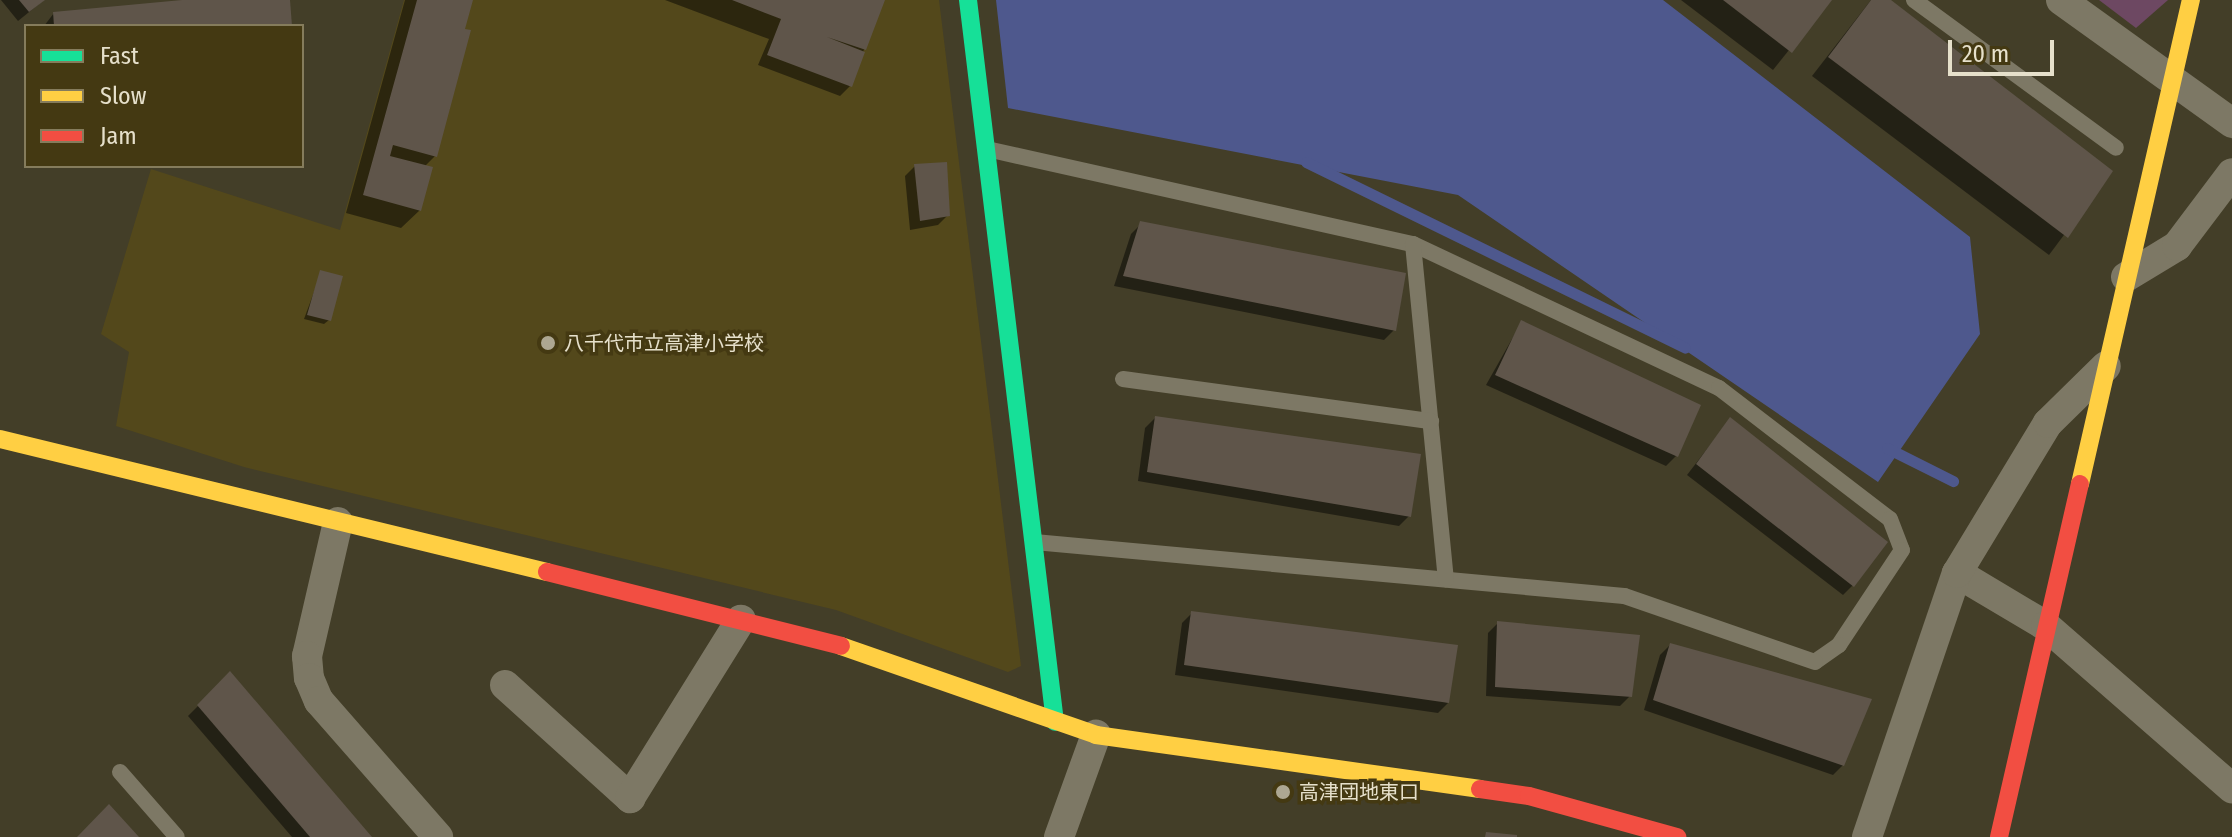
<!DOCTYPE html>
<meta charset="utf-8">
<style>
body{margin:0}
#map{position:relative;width:2232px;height:837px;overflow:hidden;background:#433e28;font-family:"Fira Sans Condensed","Noto Sans JP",sans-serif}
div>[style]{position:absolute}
.built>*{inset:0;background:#53481b}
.green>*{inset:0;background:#6d4862}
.water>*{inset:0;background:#4e588d}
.shadow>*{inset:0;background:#0007}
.stream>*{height:11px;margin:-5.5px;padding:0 5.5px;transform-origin:5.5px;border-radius:5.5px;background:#4e588d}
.building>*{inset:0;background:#5f554a}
.lane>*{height:16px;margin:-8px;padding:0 8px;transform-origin:8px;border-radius:8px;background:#7d7865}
.street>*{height:30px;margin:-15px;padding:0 15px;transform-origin:15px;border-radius:15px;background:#7d7865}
.fast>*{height:18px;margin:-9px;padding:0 9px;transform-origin:9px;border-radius:9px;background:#16e098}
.slow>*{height:18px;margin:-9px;padding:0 9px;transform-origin:9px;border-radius:9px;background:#ffcf43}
.jam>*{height:18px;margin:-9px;padding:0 9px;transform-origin:9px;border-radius:9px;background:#f24e42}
.dots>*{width:22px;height:22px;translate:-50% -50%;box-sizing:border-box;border:4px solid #443912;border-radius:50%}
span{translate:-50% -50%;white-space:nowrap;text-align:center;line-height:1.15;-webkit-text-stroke:7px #443912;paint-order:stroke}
.poi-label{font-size:20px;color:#e6e0cb}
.left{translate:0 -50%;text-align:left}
.legend{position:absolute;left:24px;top:24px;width:280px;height:144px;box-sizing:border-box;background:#443912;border:2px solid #857c5c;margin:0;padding:10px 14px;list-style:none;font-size:24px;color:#e6e0cb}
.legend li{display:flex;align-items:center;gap:16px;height:40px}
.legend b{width:40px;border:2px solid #857c5c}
.scale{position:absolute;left:1948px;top:40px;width:106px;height:36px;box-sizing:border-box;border:4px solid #e6e0cb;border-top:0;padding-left:10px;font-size:24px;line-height:28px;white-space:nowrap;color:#e6e0cb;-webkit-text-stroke:6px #443912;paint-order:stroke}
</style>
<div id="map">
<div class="built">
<i style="clip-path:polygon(404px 0,939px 0,1021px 666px,1008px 672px,836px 610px,244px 467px,116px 426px,129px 352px,101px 334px,151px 169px,340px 230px)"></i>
</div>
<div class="green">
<i style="clip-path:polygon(2099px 0,2168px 0,2136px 28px)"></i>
</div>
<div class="water">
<i style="clip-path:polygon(996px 0,1663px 0,1970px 237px,1980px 334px,1878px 482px,1458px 195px,1008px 108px)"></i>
</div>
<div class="shadow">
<i style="clip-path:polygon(1px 0,44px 0,18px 21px)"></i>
<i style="clip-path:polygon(204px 0,288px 0,290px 26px,44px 26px,54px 13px)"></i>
<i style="clip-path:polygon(405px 0,471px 0,435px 156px,424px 167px,420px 210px,401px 228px,346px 213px)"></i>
<i style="clip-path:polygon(665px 0,883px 0,850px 86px,840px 96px,758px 65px,769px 39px)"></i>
<i style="clip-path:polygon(1681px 0,1829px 0,1773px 70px)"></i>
<i style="clip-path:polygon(1871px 0,1888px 0,2111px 172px,2049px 255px,1812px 76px)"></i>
<i style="clip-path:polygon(915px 166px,948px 215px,938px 225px,910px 230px,905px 176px)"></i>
<i style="clip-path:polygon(1141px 224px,1394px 330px,1384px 340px,1114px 286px,1131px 234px)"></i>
<i style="clip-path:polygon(321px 273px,329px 320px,324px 324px,304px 319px)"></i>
<i style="clip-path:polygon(1521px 323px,1699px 406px,1676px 456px,1666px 466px,1486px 385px)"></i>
<i style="clip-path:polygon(1155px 418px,1409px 516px,1399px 526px,1138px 481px,1145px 428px)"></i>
<i style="clip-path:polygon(1730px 419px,1853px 585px,1843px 595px,1687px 475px)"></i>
<i style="clip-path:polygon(1192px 613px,1448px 703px,1438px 713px,1175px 675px,1182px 623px)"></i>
<i style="clip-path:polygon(1498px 623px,1630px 696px,1620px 706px,1486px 696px,1488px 633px)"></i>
<i style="clip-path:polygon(1670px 645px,1843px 765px,1833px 775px,1644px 710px,1660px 655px)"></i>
<i style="clip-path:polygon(230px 674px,369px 837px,292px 837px,188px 716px)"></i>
</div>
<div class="stream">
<i style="left:1306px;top:162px;width:422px;rotate:26.1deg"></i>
<i style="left:1887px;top:448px;width:74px;rotate:26.6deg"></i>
</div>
<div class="building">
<i style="clip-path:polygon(19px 0,45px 0,29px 12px)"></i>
<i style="clip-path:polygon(182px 0,290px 0,292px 26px,54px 26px,53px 12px)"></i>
<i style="clip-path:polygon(417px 0,473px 0,465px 29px,471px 30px,437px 157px,393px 145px,390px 156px,433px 167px,421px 211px,363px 195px)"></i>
<i style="clip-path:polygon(732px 0,885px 0,866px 50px,827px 37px,865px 52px,852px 87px,767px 55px,781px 19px)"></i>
<i style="clip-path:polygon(1723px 0,1832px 0,1792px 53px)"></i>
<i style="clip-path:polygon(1871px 0,1891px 0,2113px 171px,2068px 238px,1828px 57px)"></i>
<i style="clip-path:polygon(947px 162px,950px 216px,920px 221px,914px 164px)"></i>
<i style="clip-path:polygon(1140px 221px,1406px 273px,1396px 331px,1123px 276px)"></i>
<i style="clip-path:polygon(320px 270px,343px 276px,331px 321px,307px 315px)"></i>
<i style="clip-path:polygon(1521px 320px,1701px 405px,1678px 457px,1495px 375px)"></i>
<i style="clip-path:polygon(1155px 416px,1421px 454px,1411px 517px,1147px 472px)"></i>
<i style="clip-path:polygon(1730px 417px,1888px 542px,1854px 587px,1696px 464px)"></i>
<i style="clip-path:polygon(1191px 611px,1458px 645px,1449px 703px,1184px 665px)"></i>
<i style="clip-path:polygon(1497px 621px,1640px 635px,1632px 697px,1495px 687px)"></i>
<i style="clip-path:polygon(1670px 643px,1872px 699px,1844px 766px,1653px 700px)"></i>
<i style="clip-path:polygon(230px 671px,372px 837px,310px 837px,197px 705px)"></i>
<i style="clip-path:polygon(109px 804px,139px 837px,77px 837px)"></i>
<i style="clip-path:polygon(1486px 832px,1517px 835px,1517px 837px,1485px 837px)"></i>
</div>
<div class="lane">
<i style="left:1914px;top:0;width:250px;rotate:36.2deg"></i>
<i style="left:987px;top:149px;width:436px;rotate:12.6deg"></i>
<i style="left:1413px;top:244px;width:338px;rotate:25.2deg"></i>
<i style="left:1719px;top:388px;width:215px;rotate:37.5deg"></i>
<i style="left:1890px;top:519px;width:33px;rotate:69deg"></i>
<i style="left:1902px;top:550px;width:114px;rotate:123.6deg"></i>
<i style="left:1839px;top:645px;width:29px;rotate:145deg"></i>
<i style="left:1815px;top:662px;width:202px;rotate:-160.9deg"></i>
<i style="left:1624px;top:596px;width:592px;rotate:-174.77deg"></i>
<i style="left:1413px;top:244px;width:337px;rotate:84.4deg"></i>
<i style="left:1123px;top:379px;width:311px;rotate:7.8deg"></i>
<i style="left:120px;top:772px;width:86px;rotate:48.8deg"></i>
</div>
<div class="street">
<i style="left:2061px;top:0;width:211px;rotate:35.7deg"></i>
<i style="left:2126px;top:277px;width:60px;rotate:-31.3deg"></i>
<i style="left:2177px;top:246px;width:91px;rotate:-53deg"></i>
<i style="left:338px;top:522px;width:138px;rotate:103deg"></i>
<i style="left:307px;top:656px;width:22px;rotate:85deg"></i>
<i style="left:309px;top:678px;width:25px;rotate:67deg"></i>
<i style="left:319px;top:701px;width:181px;rotate:48.8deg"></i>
<i style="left:1957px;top:573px;width:104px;rotate:30.8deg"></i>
<i style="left:2046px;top:626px;width:247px;rotate:41.1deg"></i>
<i style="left:505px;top:685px;width:169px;rotate:42.1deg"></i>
<i style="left:630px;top:798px;width:210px;rotate:-58.1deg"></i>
<i style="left:1059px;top:837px;width:109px;rotate:-70.1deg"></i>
<i style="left:1867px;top:837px;width:279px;rotate:-71.2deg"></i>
<i style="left:1957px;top:573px;width:175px;rotate:-58.8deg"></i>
<i style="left:2048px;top:423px;width:81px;rotate:-44.5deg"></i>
</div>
<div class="fast">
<i style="left:968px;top:0;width:727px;rotate:83.13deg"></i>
</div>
<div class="slow">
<i style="left:0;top:439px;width:563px;rotate:13.67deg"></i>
<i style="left:2080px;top:484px;width:497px;rotate:-77.1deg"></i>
<i style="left:841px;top:646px;width:270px;rotate:19.2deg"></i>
<i style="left:1096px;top:735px;width:388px;rotate:8deg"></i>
</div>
<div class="jam">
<i style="left:547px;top:572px;width:303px;rotate:14.1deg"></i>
<i style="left:1480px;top:789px;width:49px;rotate:8.1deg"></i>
<i style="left:1529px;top:796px;width:154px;rotate:15.5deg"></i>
<i style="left:1999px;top:837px;width:362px;rotate:-77.1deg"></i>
</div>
<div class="dots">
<i style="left:548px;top:343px;background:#ada792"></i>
<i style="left:1283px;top:792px;background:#ada792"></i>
</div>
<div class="poi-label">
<span class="left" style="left:564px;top:343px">八千代市立高津小学校</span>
<span class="left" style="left:1299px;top:792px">高津団地東口</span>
</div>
<ul class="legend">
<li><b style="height:10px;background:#16e098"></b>Fast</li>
<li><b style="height:10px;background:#ffcf43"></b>Slow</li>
<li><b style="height:10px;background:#f24e42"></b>Jam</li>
</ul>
<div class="scale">20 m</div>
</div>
